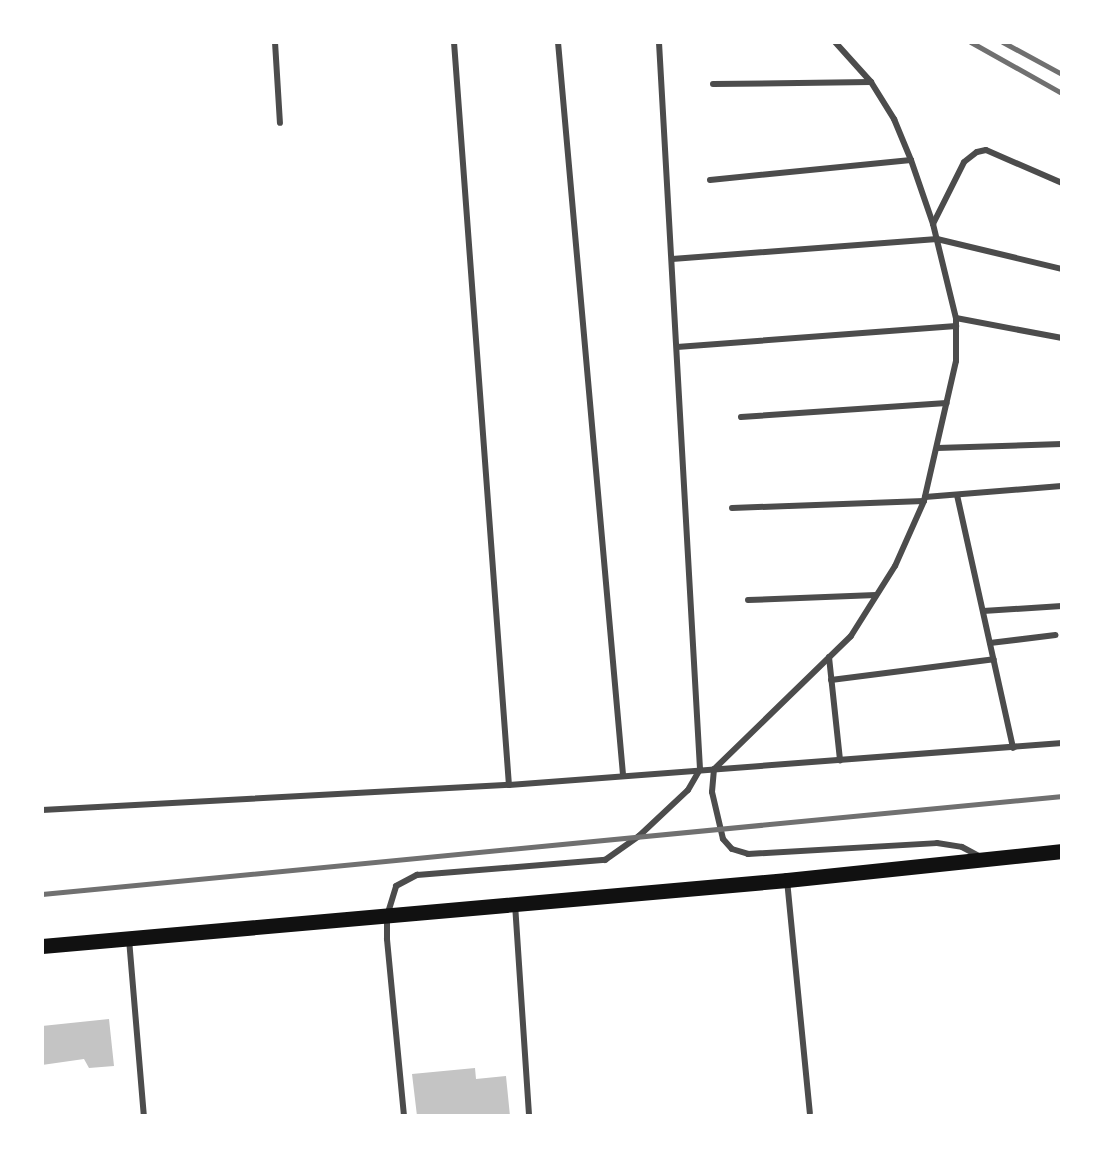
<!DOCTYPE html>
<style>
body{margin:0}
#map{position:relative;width:1104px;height:1158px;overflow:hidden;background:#fff;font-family:Merriweather,serif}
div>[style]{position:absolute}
.building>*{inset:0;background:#c4c4c4}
.minor>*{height:6px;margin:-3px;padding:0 3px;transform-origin:3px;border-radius:3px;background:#4c4c4c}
.primary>*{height:15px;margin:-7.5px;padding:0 7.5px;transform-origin:7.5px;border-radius:7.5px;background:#111}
.rail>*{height:4.5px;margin:-2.25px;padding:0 2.25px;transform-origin:2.25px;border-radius:2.25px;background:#707070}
span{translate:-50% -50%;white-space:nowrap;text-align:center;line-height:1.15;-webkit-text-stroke:5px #fff;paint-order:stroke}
.frame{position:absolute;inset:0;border:44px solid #fff;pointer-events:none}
</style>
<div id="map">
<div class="building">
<i style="clip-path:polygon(109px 1019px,114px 1066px,89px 1068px,84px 1059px,42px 1065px,42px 1026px)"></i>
<i style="clip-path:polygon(475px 1068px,476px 1079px,506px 1076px,510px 1116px,417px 1116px,412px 1074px)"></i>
</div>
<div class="minor">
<i style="left:275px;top:42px;width:81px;rotate:86.5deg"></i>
<i style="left:454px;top:42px;width:745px;rotate:85.77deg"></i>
<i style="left:558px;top:42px;width:736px;rotate:84.93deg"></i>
<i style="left:835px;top:42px;width:54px;rotate:48deg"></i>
<i style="left:871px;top:82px;width:44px;rotate:58.1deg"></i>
<i style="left:894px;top:119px;width:44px;rotate:67.5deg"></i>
<i style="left:911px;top:160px;width:68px;rotate:71deg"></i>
<i style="left:933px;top:224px;width:97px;rotate:76.3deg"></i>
<i style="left:956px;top:318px;width:43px;rotate:90deg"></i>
<i style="left:956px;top:361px;width:144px;rotate:102.9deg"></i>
<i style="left:924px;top:501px;width:71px;rotate:114deg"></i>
<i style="left:895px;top:566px;width:83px;rotate:122.2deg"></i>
<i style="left:851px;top:636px;width:191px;rotate:135.8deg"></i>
<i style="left:714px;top:769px;width:23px;rotate:95deg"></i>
<i style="left:712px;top:792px;width:48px;rotate:76.8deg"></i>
<i style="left:723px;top:839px;width:13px;rotate:48deg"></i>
<i style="left:732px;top:849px;width:17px;rotate:17deg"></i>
<i style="left:748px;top:854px;width:189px;rotate:-3.3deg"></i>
<i style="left:937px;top:843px;width:25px;rotate:9deg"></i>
<i style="left:962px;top:847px;width:21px;rotate:28deg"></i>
<i style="left:713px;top:84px;width:158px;rotate:-0.7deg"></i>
<i style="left:710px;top:180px;width:202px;rotate:-5.7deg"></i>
<i style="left:933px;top:224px;width:69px;rotate:-63.4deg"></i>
<i style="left:964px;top:162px;width:16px;rotate:-38deg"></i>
<i style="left:977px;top:152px;width:9px;rotate:-13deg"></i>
<i style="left:986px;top:150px;width:83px;rotate:23.5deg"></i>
<i style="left:672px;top:259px;width:266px;rotate:-4.3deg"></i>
<i style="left:937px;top:239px;width:129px;rotate:13.5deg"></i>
<i style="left:956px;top:318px;width:108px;rotate:10.7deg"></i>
<i style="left:677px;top:347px;width:280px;rotate:-4.3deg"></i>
<i style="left:741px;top:417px;width:206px;rotate:-3.9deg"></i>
<i style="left:937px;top:448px;width:125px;rotate:-1.8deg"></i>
<i style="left:957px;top:495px;width:259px;rotate:77.5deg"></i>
<i style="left:925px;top:497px;width:137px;rotate:-4.6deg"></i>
<i style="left:732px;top:508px;width:192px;rotate:-2.1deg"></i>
<i style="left:748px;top:600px;width:128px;rotate:-2.2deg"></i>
<i style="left:983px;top:611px;width:79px;rotate:-3.6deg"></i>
<i style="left:990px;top:643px;width:66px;rotate:-6.9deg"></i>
<i style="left:829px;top:657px;width:104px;rotate:83.9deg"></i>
<i style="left:831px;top:680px;width:164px;rotate:-7.3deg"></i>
<i style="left:42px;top:810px;width:468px;rotate:-3.1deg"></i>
<i style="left:509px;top:785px;width:555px;rotate:-4.34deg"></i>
<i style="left:787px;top:880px;width:234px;rotate:84.4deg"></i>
<i style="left:515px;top:904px;width:212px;rotate:86.2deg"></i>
<i style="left:129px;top:939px;width:178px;rotate:85.2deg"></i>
<i style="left:404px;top:1116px;width:178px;rotate:-95.5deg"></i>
<i style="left:387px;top:939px;width:23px;rotate:-90deg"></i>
<i style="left:387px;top:916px;width:31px;rotate:-73deg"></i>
<i style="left:396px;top:886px;width:24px;rotate:-28deg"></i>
<i style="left:417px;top:875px;width:189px;rotate:-4.6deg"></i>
<i style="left:605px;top:860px;width:42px;rotate:-35.2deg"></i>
<i style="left:639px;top:836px;width:67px;rotate:-43.2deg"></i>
<i style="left:688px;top:790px;width:24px;rotate:-60deg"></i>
<i style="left:700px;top:769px;width:728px;rotate:-93.23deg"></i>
</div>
<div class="primary">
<i style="left:42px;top:946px;width:748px;rotate:-5.06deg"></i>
<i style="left:787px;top:880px;width:277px;rotate:-6deg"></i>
</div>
<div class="rail">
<i style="left:971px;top:42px;width:104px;rotate:29.3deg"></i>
<i style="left:1003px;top:42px;width:67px;rotate:28.5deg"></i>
<i style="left:42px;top:894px;width:1025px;rotate:-5.49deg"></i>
</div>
<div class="frame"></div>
</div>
